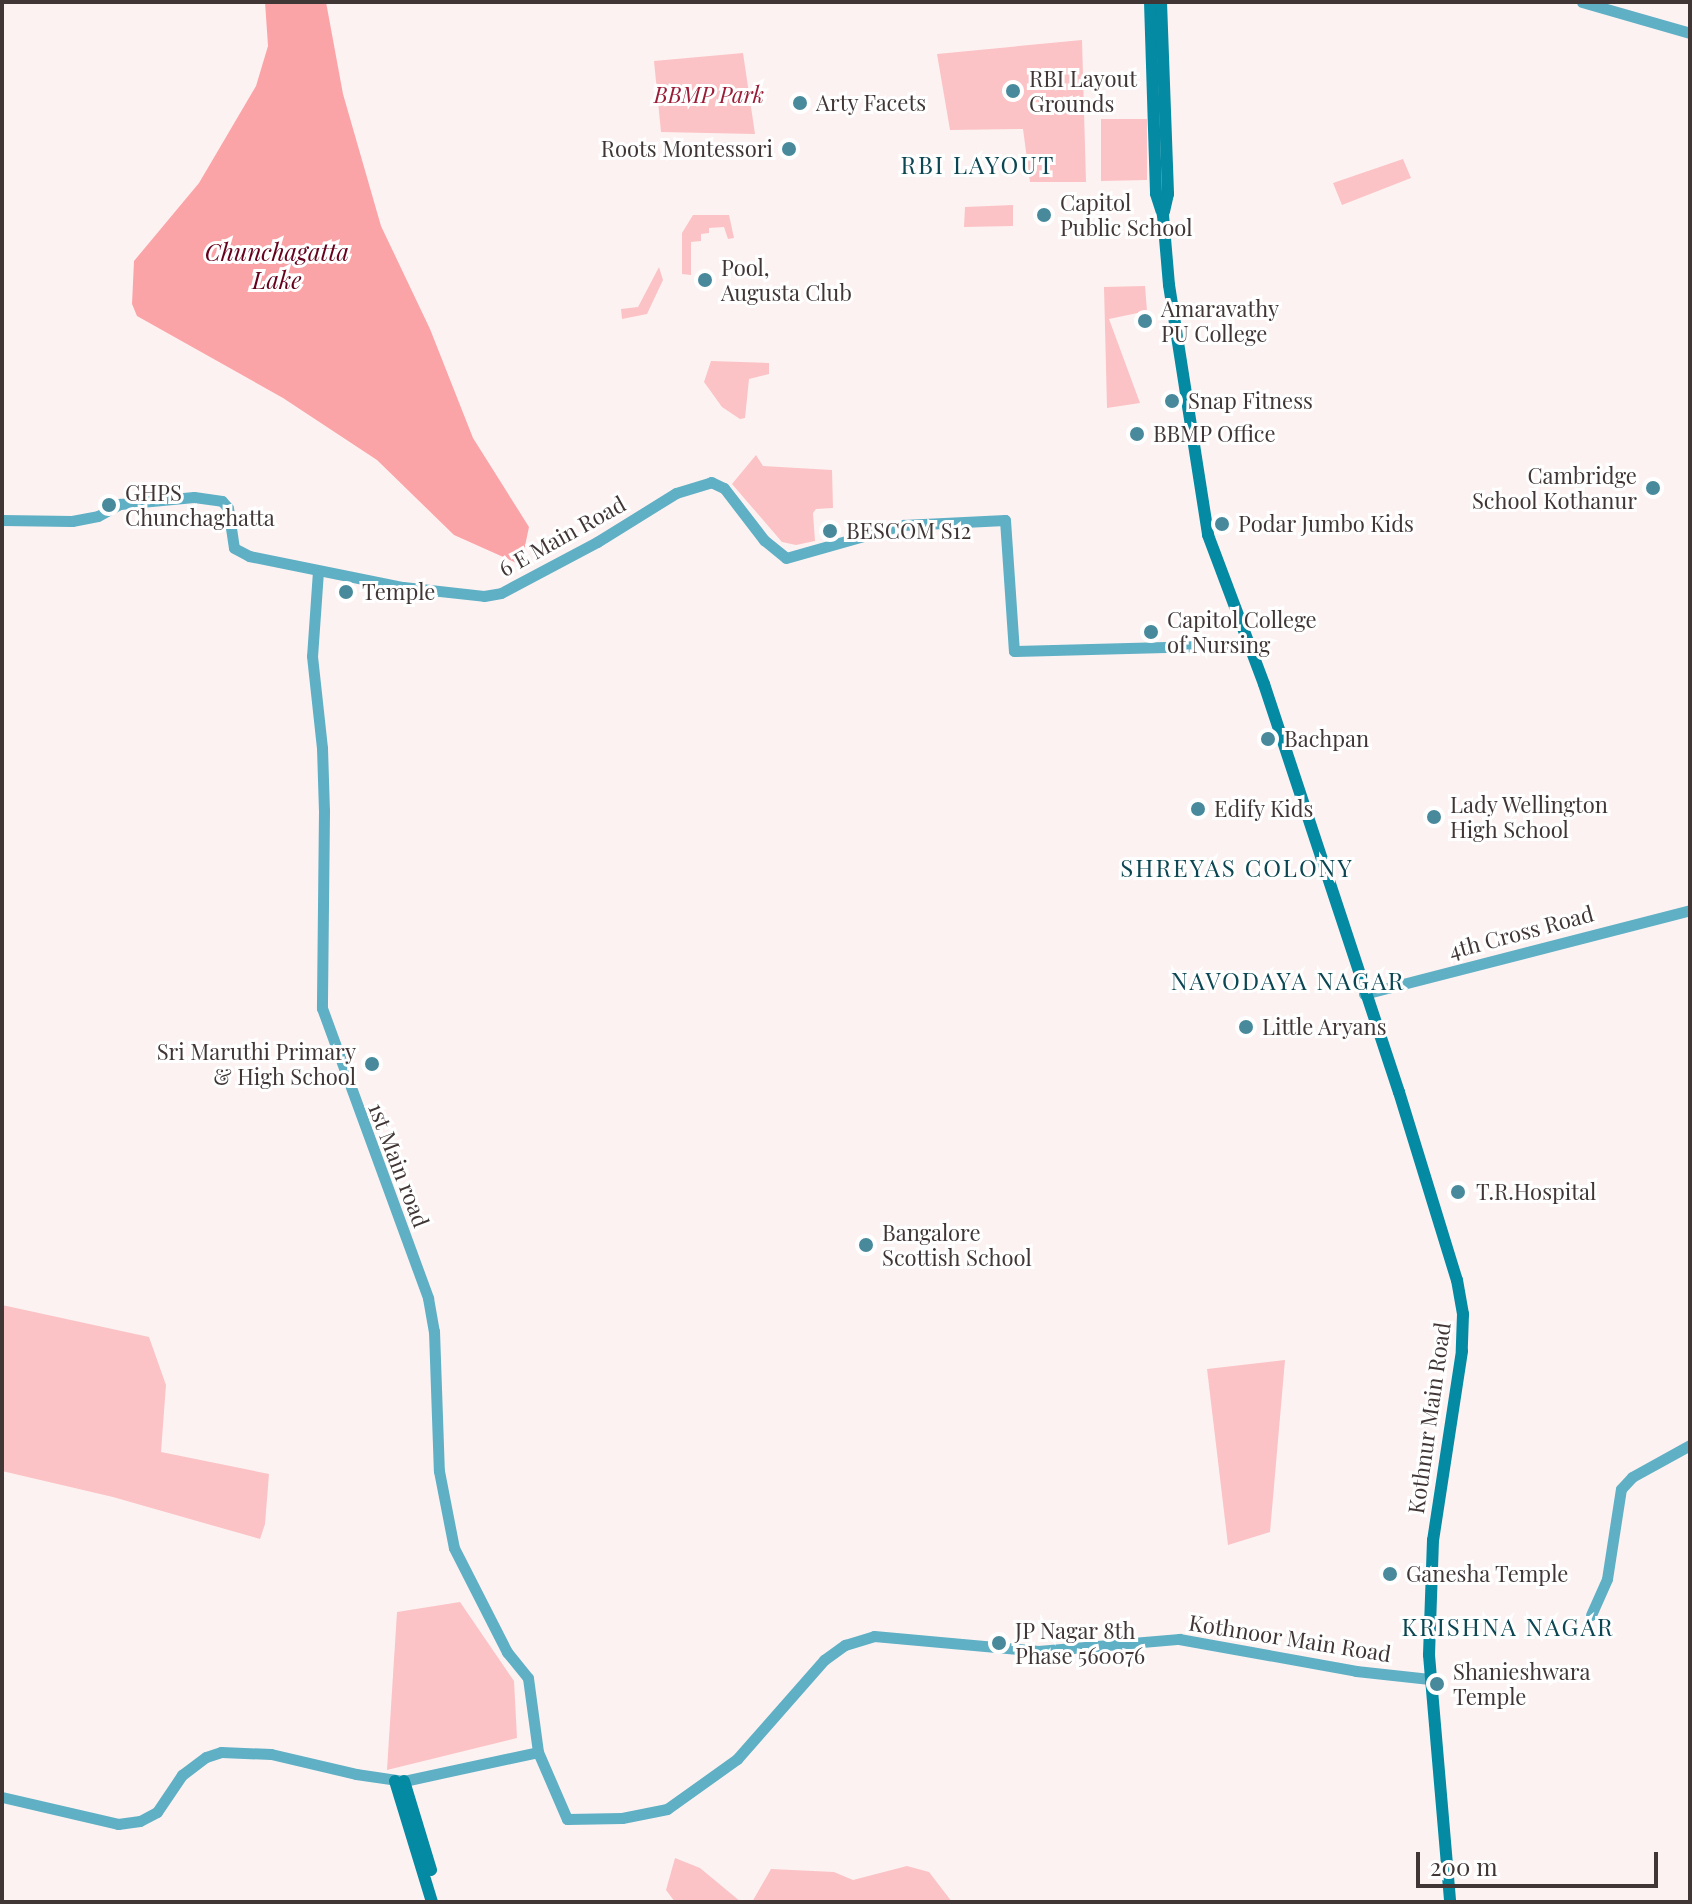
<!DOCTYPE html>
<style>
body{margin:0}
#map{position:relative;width:1692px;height:1904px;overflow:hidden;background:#fdf2f2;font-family:"Playfair Display",serif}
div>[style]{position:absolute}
.green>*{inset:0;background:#fbc3c5}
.water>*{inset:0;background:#fba4a8}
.tertiary>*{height:11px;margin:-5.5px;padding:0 5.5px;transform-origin:5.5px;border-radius:5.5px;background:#5fb0c5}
.secondary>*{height:12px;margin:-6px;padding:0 6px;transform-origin:6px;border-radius:6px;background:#058aa3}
.dots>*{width:22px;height:22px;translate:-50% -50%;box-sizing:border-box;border:4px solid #fff;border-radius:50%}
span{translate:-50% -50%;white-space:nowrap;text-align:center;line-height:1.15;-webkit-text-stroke:6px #fff;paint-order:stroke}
.poi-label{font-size:22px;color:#413636}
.left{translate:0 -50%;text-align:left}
.right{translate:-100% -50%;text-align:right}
.park-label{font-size:22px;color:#9a1c36;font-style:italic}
.street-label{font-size:22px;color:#413636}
.neighbourhood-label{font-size:24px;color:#0b4652;letter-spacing:2px}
.water-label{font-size:24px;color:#65011c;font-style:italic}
.frame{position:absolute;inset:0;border:4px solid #413636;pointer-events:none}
.scale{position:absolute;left:1416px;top:1852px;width:242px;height:36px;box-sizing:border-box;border:4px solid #413636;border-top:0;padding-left:10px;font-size:24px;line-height:28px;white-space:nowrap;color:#413636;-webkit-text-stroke:6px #fff;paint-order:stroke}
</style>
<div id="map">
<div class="green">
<i style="clip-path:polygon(1082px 40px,1086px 182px,1030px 182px,1023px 129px,950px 130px,937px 54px)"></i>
<i style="clip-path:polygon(743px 53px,755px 134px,661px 132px,654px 61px)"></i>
<i style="clip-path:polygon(1101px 119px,1147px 119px,1147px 180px,1101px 181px)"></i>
<i style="clip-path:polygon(1403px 159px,1411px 178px,1342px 205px,1333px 183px)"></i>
<i style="clip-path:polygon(1013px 205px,1013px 226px,964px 227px,965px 207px)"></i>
<i style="clip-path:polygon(693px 215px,729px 215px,734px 238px,728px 239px,724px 227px,709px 228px,709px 233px,701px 234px,701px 241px,691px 242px,691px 275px,682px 274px,682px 233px)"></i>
<i style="clip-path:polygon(659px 267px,663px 280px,647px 314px,622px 319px,621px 309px,638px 307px)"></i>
<i style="clip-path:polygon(1145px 286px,1147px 311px,1109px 319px,1140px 403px,1107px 408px,1104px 287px)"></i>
<i style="clip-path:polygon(711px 361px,769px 363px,769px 374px,749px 379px,745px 418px,740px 419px,722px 407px,704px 382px)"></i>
<i style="clip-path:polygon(756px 455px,763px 466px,832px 470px,833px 508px,816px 509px,813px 513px,815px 541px,796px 545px,782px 542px,732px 484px)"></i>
<i style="clip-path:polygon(2px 1305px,149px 1337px,166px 1385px,161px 1452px,269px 1474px,265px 1524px,260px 1539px,113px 1497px,2px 1471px)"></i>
<i style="clip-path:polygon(1285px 1360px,1270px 1532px,1228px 1545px,1207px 1369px)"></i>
<i style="clip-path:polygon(460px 1602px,514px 1681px,517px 1738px,387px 1770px,397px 1612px)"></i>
<i style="clip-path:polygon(675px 1858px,700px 1868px,741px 1902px,675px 1902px,666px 1890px)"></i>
<i style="clip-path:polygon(907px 1866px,929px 1872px,952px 1902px,752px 1902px,771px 1869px,834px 1872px,853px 1880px)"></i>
</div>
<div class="water">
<i style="clip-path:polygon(265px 2px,326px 2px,343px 94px,381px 226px,430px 329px,473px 438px,529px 527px,521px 565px,454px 535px,377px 460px,283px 398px,137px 316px,132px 304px,134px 261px,199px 183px,256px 86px,268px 46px)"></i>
</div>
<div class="tertiary">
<i style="left:1582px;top:2px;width:112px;rotate:16deg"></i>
<i style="left:2px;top:520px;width:70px;rotate:0.8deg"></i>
<i style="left:72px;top:521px;width:26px;rotate:-11deg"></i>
<i style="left:98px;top:516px;width:25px;rotate:-29deg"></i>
<i style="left:120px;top:504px;width:74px;rotate:-5.4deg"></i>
<i style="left:194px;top:497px;width:28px;rotate:8deg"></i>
<i style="left:222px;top:501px;width:9px;rotate:49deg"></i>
<i style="left:228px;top:508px;width:40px;rotate:81.5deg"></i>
<i style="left:234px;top:548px;width:17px;rotate:28deg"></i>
<i style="left:249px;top:556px;width:157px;rotate:11.4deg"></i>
<i style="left:403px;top:587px;width:81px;rotate:6.3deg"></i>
<i style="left:484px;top:596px;width:17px;rotate:-10deg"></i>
<i style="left:501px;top:593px;width:109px;rotate:-28deg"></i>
<i style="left:597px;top:542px;width:93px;rotate:-31.8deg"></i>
<i style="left:676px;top:493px;width:37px;rotate:-17deg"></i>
<i style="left:711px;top:482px;width:14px;rotate:25deg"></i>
<i style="left:724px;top:488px;width:66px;rotate:52.4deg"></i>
<i style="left:764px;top:540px;width:28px;rotate:39deg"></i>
<i style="left:786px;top:558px;width:122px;rotate:-15.8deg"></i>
<i style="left:903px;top:525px;width:102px;rotate:-2.8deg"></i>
<i style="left:1005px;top:520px;width:131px;rotate:86.1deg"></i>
<i style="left:1014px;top:651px;width:236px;rotate:-1.5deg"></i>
<i style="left:318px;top:571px;width:85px;rotate:94deg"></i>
<i style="left:312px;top:656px;width:93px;rotate:83.8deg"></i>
<i style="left:322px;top:748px;width:62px;rotate:88.2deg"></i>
<i style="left:324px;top:810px;width:198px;rotate:90.6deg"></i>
<i style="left:322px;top:1008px;width:309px;rotate:69.9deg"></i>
<i style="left:428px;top:1298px;width:34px;rotate:80deg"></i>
<i style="left:434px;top:1331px;width:140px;rotate:88deg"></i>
<i style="left:439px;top:1471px;width:78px;rotate:79deg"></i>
<i style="left:454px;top:1548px;width:117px;rotate:63deg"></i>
<i style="left:507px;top:1652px;width:33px;rotate:51deg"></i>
<i style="left:528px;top:1678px;width:75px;rotate:82.3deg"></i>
<i style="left:538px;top:1752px;width:73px;rotate:66.6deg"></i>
<i style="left:567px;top:1819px;width:55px;rotate:-1deg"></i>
<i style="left:622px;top:1818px;width:46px;rotate:-11.3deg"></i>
<i style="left:667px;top:1809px;width:86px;rotate:-35.5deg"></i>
<i style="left:737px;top:1759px;width:132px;rotate:-48.7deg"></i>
<i style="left:824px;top:1660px;width:26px;rotate:-36deg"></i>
<i style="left:845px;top:1645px;width:30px;rotate:-17deg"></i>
<i style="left:874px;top:1636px;width:165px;rotate:5.2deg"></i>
<i style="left:1038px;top:1651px;width:142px;rotate:-4.9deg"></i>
<i style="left:1179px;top:1639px;width:180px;rotate:10.2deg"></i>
<i style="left:1356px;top:1671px;width:74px;rotate:6.2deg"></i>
<i style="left:1364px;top:994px;width:337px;rotate:-14.4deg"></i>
<i style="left:1591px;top:1615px;width:39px;rotate:-66deg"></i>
<i style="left:1607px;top:1579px;width:91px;rotate:-81.2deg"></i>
<i style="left:1621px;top:1489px;width:16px;rotate:-47deg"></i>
<i style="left:1632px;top:1477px;width:66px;rotate:-28.9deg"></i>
<i style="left:2px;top:1797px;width:119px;rotate:13.1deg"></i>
<i style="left:118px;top:1824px;width:22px;rotate:-8deg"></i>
<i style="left:140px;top:1821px;width:19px;rotate:-28deg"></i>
<i style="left:157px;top:1812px;width:45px;rotate:-56deg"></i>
<i style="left:182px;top:1775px;width:30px;rotate:-37deg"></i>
<i style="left:206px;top:1757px;width:16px;rotate:-18deg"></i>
<i style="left:221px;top:1752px;width:50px;rotate:2.3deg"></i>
<i style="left:271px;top:1754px;width:87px;rotate:13.2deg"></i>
<i style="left:356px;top:1774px;width:49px;rotate:8.3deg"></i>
<i style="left:404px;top:1781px;width:137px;rotate:-12.2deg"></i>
</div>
<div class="secondary">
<i style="left:1150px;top:2px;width:192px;rotate:88.2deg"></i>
<i style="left:1156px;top:194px;width:22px;rotate:72deg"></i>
<i style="left:1163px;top:215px;width:70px;rotate:85.1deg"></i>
<i style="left:1169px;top:285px;width:253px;rotate:81.1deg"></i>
<i style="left:1208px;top:535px;width:159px;rotate:69.4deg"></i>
<i style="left:1264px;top:684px;width:430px;rotate:71.7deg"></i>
<i style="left:1399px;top:1092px;width:197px;rotate:72.9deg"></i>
<i style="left:1457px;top:1280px;width:35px;rotate:80deg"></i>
<i style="left:1463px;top:1314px;width:37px;rotate:92deg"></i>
<i style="left:1462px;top:1351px;width:191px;rotate:98.7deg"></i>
<i style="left:1433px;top:1540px;width:115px;rotate:92deg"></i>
<i style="left:1429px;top:1655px;width:248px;rotate:85.1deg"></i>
<i style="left:1161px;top:2px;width:192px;rotate:87.9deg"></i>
<i style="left:1168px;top:194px;width:18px;rotate:103deg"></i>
<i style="left:395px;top:1781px;width:127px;rotate:73deg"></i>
<i style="left:404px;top:1781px;width:93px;rotate:73.1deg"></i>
</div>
<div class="dots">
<i style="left:1013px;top:91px;background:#488a9b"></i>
<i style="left:800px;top:103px;background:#488a9b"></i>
<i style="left:789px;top:149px;background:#488a9b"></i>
<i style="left:1044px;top:215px;background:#488a9b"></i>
<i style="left:705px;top:280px;background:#488a9b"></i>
<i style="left:1145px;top:321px;background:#488a9b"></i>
<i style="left:1172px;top:401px;background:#488a9b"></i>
<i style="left:1137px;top:434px;background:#488a9b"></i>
<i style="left:1653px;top:488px;background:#488a9b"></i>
<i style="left:109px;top:505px;background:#488a9b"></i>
<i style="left:1222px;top:524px;background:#488a9b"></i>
<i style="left:830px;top:531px;background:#488a9b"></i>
<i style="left:346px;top:592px;background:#488a9b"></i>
<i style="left:1151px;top:632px;background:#488a9b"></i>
<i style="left:1268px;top:739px;background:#488a9b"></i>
<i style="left:1198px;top:809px;background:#488a9b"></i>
<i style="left:1434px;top:817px;background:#488a9b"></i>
<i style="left:1246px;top:1027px;background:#488a9b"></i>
<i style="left:372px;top:1064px;background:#488a9b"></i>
<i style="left:1458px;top:1192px;background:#488a9b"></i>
<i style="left:866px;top:1245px;background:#488a9b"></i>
<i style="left:1390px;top:1574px;background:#488a9b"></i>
<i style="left:999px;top:1643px;background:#488a9b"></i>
<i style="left:1437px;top:1684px;background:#488a9b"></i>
</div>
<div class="poi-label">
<span class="left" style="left:1029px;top:91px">RBI Layout<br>Grounds</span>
<span class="left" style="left:816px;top:103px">Arty Facets</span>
<span class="right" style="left:773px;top:149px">Roots Montessori</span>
<span class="left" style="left:1060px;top:215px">Capitol<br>Public School</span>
<span class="left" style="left:721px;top:280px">Pool,<br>Augusta Club</span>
<span class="left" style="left:1161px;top:321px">Amaravathy<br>PU College</span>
<span class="left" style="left:1188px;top:401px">Snap Fitness</span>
<span class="left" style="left:1153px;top:434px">BBMP Office</span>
<span class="right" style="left:1637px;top:488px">Cambridge<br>School Kothanur</span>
<span class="left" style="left:125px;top:505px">GHPS<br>Chunchaghatta</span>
<span class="left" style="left:1238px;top:524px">Podar Jumbo Kids</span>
<span class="left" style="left:846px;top:531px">BESCOM S12</span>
<span class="left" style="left:362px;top:592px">Temple</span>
<span class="left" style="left:1167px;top:632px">Capitol College<br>of Nursing</span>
<span class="left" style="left:1284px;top:739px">Bachpan</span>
<span class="left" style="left:1450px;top:817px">Lady Wellington<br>High School</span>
<span class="left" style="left:1214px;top:809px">Edify Kids</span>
<span class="left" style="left:1262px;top:1027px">Little Aryans</span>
<span class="right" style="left:356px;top:1064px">Sri Maruthi Primary<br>&amp; High School</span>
<span class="left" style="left:1476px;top:1192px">T.R.Hospital</span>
<span class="left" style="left:882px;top:1245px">Bangalore<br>Scottish School</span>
<span class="left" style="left:1406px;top:1574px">Ganesha Temple</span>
<span class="left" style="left:1015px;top:1643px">JP Nagar 8th<br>Phase 560076</span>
<span class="left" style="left:1453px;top:1684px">Shanieshwara<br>Temple</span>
</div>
<div class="park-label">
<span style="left:709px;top:95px">BBMP Park</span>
</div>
<div class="street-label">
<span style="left:562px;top:536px;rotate:-29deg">6 E Main Road</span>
<span style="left:1521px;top:932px;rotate:-15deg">4th Cross Road</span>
<span style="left:399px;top:1165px;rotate:69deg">1st Main road</span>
<span style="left:1429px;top:1418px;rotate:-82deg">Kothnur Main Road</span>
<span style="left:1290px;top:1638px;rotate:9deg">Kothnoor Main Road</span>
</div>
<div class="neighbourhood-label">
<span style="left:978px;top:165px">RBI LAYOUT</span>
<span style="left:1237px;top:868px">SHREYAS COLONY</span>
<span style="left:1288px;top:981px">NAVODAYA NAGAR</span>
<span style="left:1508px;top:1627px">KRISHNA NAGAR</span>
</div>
<div class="water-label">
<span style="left:277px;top:266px">Chunchagatta<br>Lake</span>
</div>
<div class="frame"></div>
<div class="scale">200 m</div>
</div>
